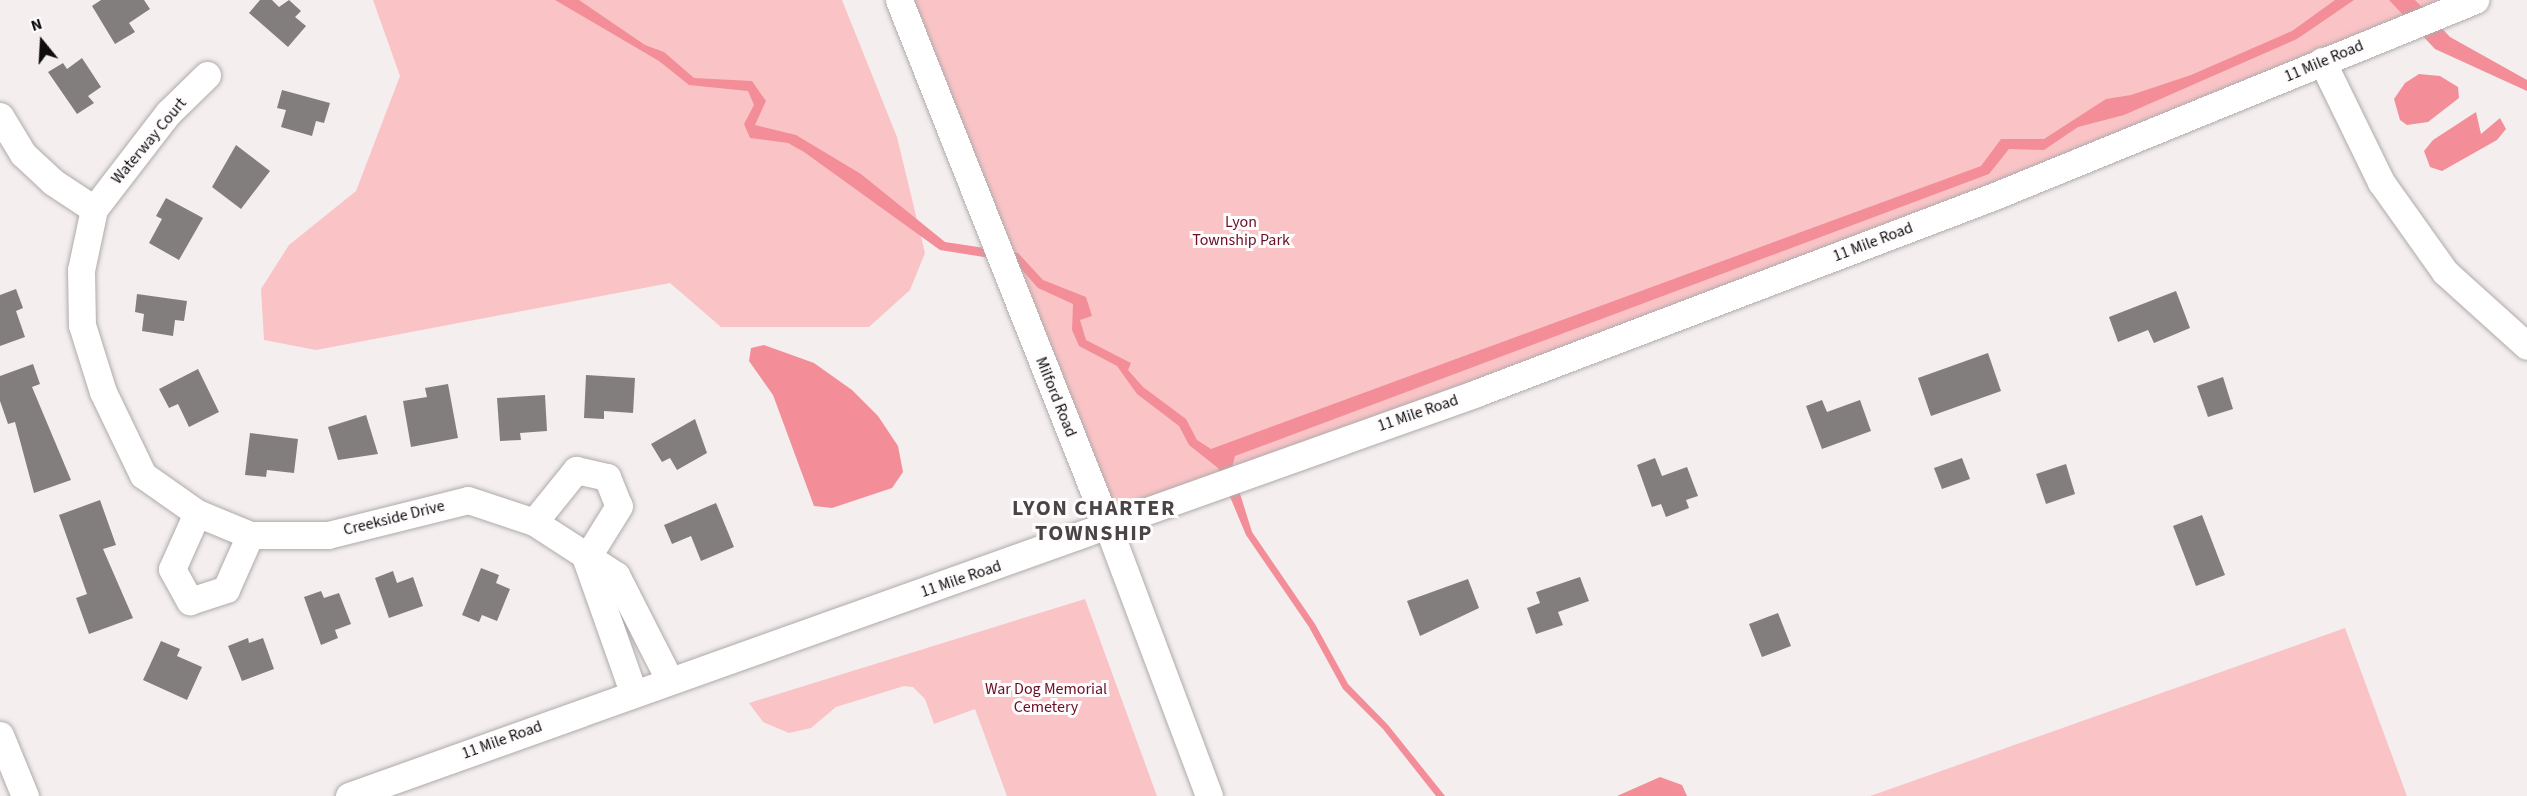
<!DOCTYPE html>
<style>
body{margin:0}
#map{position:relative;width:2527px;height:796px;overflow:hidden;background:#f4eeee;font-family:"Source Sans 3",sans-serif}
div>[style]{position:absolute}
.green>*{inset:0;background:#fac4c7}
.water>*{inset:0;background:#f38e98}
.building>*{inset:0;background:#837e7e}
.roads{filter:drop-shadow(0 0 2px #b0aaaa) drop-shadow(0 0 2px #b0aaaa)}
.minor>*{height:27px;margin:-13.5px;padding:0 13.5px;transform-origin:13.5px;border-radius:13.5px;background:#fff}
span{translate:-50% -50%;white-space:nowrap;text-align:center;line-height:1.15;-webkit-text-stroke:6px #fffcfd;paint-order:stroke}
.street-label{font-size:16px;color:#0f0d0d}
.park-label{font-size:16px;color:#690f24}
.district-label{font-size:22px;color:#494445;font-weight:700;letter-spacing:1.5px}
.north{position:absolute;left:12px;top:12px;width:60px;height:60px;-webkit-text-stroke:4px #fffcfd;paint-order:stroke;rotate:342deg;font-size:16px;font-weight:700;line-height:24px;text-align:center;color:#0f0d0d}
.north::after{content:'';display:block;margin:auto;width:21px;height:27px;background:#0f0d0d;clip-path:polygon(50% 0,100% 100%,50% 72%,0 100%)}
</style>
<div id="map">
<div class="green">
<i style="clip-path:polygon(373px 0,842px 0,897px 137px,925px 253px,910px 290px,869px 327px,721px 327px,670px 283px,316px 350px,264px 340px,261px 289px,289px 245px,356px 191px,400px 76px)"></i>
<i style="clip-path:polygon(898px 0,2472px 0,1108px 527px)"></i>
<i style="clip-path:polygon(1085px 599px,1157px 796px,1007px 796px,975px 709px,934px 724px,925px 699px,913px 687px,904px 686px,836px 707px,811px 728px,789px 733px,763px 722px,749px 703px)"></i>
<i style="clip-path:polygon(2345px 628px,2407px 796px,1870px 796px,1876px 794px)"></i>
</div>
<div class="water">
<i style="clip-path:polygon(555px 0,579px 0,645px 45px,664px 52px,694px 78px,752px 81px,766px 101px,755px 125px,796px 135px,861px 174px,945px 242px,1018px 253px,1043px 280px,1086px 297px,1092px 316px,1080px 320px,1086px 340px,1131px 363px,1128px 370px,1143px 387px,1186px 419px,1197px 440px,1211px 449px,1981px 166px,2001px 139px,2044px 139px,2106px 99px,2131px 95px,2191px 75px,2292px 31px,2335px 0,2354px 0,2297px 39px,2124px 115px,2078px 127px,2044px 150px,2009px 149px,1989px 174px,1235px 456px,1232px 468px,1252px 532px,1315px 624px,1348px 684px,1388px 725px,1445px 796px,1436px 796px,1383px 729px,1343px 689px,1309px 627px,1246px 535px,1218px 468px,1189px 445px,1179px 426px,1137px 394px,1117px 366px,1079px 346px,1072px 330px,1073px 304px,1038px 288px,1015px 262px,940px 250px,804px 152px,788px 143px,750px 138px,744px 124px,754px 105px,748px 91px,689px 85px,659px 61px)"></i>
<i style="clip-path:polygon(2389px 0,2415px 0,2450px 37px,2527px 80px,2527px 91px,2435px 49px)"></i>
<i style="clip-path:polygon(2419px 74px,2440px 76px,2458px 87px,2459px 98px,2428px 122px,2407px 125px,2400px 120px,2394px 99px,2405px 83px)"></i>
<i style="clip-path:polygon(2476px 112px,2481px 134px,2500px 118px,2506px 129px,2497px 140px,2442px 171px,2430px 167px,2424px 151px,2433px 140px)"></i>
<i style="clip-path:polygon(764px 345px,814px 363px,852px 390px,878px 416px,898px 446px,903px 472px,892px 488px,832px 508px,814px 506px,773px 395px,749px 361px,751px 348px)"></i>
<i style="clip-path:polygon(1660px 777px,1682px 785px,1687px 796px,1617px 796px)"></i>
</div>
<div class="building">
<i style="clip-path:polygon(101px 0,144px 0,150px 9px,129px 23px,135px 32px,115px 44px,92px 6px)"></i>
<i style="clip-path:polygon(260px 0,272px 0,279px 7px,289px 0,301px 11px,295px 17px,306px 26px,288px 47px,249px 13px)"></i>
<i style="clip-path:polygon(82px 58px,101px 87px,88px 96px,94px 103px,77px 114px,48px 72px,63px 63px,67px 69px)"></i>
<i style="clip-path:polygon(282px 90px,330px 103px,324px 123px,316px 121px,312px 136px,281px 127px,286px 110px,277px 108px)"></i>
<i style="clip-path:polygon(236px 145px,270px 171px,241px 209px,212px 187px)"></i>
<i style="clip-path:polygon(166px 198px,203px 218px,179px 260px,149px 243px,162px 219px,156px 216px)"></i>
<i style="clip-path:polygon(16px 289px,23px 308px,16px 311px,25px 337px,0 346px,0 295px)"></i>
<i style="clip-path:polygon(2176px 291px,2190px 328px,2154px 343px,2148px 330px,2118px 342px,2109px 317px)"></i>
<i style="clip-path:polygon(137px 294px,187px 301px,184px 321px,175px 320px,173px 336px,142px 331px,144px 314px,135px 312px)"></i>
<i style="clip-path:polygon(1988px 353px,2001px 391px,1931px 416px,1918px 378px)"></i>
<i style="clip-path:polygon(33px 364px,40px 384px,32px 387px,71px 480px,34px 493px,15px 422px,8px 424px,0 401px,0 376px)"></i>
<i style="clip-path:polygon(198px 369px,219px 412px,189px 427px,178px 404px,169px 408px,159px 389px)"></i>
<i style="clip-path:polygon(586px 375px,635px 378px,633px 413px,604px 411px,604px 419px,584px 418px)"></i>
<i style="clip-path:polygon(2223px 377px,2233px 409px,2208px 417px,2197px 386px)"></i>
<i style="clip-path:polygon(448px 384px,458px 438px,411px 447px,403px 401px,427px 397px,425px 388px)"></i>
<i style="clip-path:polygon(545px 395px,547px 431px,520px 433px,521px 440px,500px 441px,497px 398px)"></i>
<i style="clip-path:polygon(1822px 400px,1827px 412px,1860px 400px,1871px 431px,1822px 449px,1806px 406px)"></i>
<i style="clip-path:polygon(366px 415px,378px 454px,338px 460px,328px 427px)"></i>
<i style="clip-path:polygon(695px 419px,707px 453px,677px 470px,670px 458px,662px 462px,651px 444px)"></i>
<i style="clip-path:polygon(250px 433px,298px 439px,294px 473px,267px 470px,266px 477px,245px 475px)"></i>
<i style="clip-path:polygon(1655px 458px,1662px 476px,1687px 467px,1698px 496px,1686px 500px,1689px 508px,1666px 517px,1661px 504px,1652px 507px,1637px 465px)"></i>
<i style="clip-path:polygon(1962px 458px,1970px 479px,1942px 489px,1934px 468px)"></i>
<i style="clip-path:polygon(2066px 464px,2075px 494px,2046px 504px,2036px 474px)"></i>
<i style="clip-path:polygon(100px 500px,116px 545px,103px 549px,133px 618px,89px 634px,76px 598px,87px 594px,59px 515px)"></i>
<i style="clip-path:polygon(716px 503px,734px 547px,701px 561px,691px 536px,672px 544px,664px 525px)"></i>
<i style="clip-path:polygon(2202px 515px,2225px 575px,2196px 586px,2173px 526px)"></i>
<i style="clip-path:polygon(481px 568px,499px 575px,496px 583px,510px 589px,497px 621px,482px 615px,479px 622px,462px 615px)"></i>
<i style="clip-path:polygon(393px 571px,397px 583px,413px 577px,423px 606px,389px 618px,375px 578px)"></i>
<i style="clip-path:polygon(1580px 577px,1589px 601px,1558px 612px,1563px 625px,1536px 634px,1527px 608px,1540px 603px,1536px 592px)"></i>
<i style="clip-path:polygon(1468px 579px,1479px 608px,1420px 636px,1407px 601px)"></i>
<i style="clip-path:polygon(321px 591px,324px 598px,339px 593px,351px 624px,335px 630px,338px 638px,321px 645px,304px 597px)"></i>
<i style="clip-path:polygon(1778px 613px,1791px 646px,1762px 657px,1749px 624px)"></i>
<i style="clip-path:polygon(248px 638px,249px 643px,263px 638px,274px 669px,242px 681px,228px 646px)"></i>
<i style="clip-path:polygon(161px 641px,180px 649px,177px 656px,202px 667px,187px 700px,143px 680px)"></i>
</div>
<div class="roads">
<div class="minor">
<i style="left:899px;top:0;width:567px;rotate:68.37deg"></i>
<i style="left:1108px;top:527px;width:287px;rotate:69.4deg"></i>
<i style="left:2322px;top:61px;width:135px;rotate:64deg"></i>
<i style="left:2381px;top:182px;width:110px;rotate:54.6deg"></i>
<i style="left:2445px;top:272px;width:110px;rotate:42.1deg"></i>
<i style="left:207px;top:75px;width:54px;rotate:135.7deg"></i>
<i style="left:168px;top:113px;width:121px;rotate:127.6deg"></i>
<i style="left:94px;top:209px;width:62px;rotate:102deg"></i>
<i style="left:81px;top:270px;width:55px;rotate:89deg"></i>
<i style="left:82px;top:325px;width:70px;rotate:72.6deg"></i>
<i style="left:103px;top:392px;width:92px;rotate:64.3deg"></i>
<i style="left:143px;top:475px;width:66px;rotate:35.1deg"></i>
<i style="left:197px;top:513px;width:57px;rotate:22.5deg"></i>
<i style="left:250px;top:535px;width:78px"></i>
<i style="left:328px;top:535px;width:144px;rotate:-14deg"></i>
<i style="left:468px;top:500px;width:70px;rotate:18.4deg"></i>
<i style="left:534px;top:522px;width:98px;rotate:32.9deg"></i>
<i style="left:616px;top:575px;width:117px;rotate:63deg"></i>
<i style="left:0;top:116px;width:44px;rotate:58.8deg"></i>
<i style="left:23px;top:154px;width:41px;rotate:43deg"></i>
<i style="left:53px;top:182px;width:49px;rotate:33.4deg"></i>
<i style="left:197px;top:513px;width:61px;rotate:114.1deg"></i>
<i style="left:172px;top:569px;width:37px;rotate:61deg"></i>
<i style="left:190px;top:601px;width:38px;rotate:-18deg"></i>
<i style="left:226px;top:589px;width:59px;rotate:-66deg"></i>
<i style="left:534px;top:522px;width:67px;rotate:-51.1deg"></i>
<i style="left:576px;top:470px;width:32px;rotate:13deg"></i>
<i style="left:607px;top:477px;width:31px;rotate:68deg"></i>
<i style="left:619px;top:506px;width:62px;rotate:121.9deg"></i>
<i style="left:586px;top:559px;width:141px;rotate:70.5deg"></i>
<i style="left:0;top:735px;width:66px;rotate:67.7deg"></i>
<i style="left:349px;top:796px;width:1195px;rotate:-19.66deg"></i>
<i style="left:1474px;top:394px;width:554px;rotate:-20.82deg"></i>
<i style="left:1992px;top:197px;width:522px;rotate:-22.19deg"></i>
</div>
</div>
<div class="street-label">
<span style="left:2324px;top:61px;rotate:-23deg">11 Mile Road</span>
<span style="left:149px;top:141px;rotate:-50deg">Waterway Court</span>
<span style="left:1873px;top:242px;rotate:-21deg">11 Mile Road</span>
<span style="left:1056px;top:397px;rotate:68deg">Milford Road</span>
<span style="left:1418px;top:413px;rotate:-19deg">11 Mile Road</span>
<span style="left:394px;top:518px;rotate:-14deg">Creekside Drive</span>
<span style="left:961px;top:579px;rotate:-19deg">11 Mile Road</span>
<span style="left:502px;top:740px;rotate:-20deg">11 Mile Road</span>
</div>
<div class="park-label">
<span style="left:1241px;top:231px">Lyon<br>Township Park</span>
<span style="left:1046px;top:698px">War Dog Memorial<br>Cemetery</span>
</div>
<div class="district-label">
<span style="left:1094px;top:521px">LYON CHARTER<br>TOWNSHIP</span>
</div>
<div class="north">N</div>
</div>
